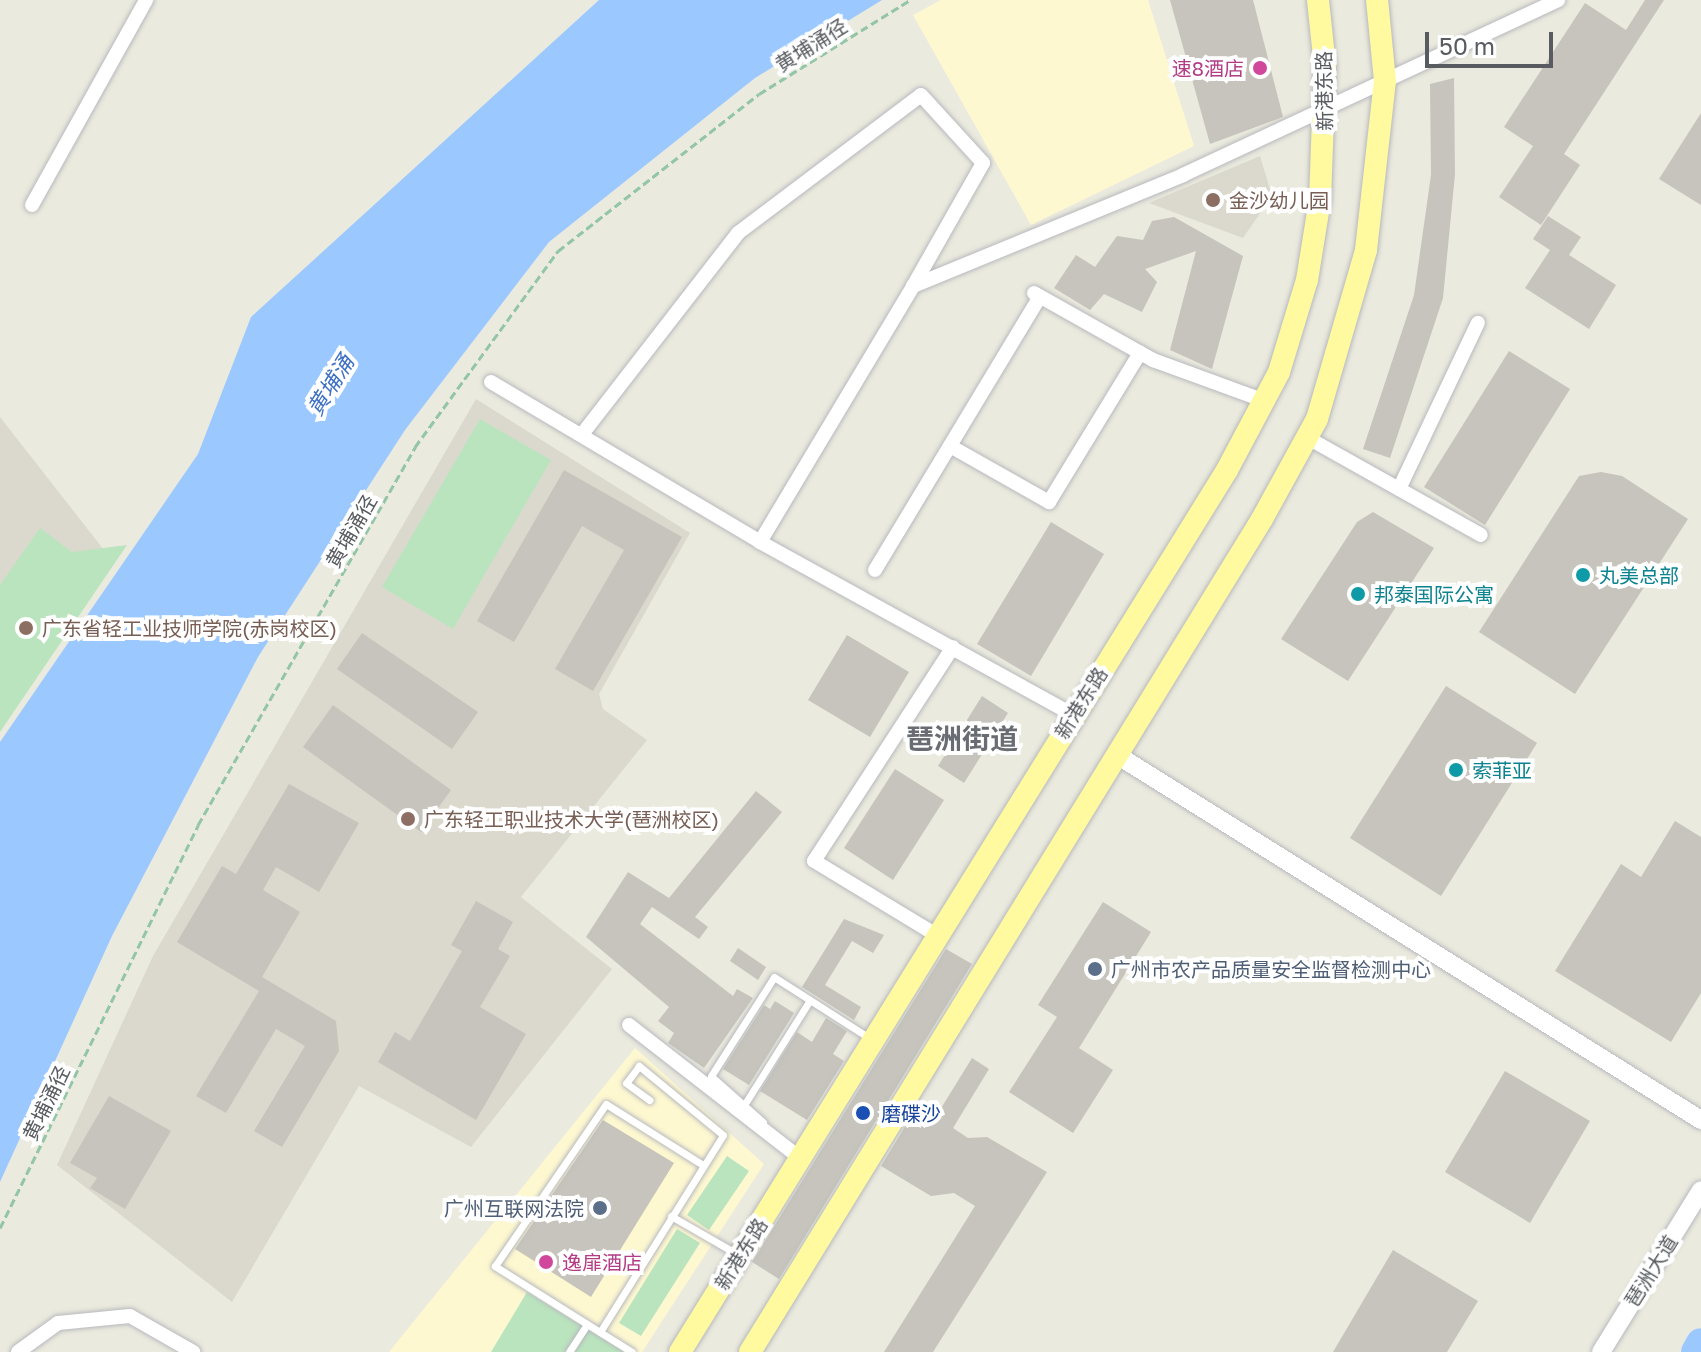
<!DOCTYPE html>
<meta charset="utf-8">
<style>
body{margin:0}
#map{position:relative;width:1701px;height:1352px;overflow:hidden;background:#ebeade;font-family:"Golos Text","Noto Sans SC",sans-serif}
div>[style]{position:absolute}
.commercial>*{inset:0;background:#fef8d1}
.education>*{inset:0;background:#dbd9cd}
.green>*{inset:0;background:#bae4be}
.water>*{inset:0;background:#9bc9ff}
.river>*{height:30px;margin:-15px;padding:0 15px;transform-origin:15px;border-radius:15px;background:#9bc9ff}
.building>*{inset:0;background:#c6c4bc}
.path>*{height:3px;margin-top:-1.5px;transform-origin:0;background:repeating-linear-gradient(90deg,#93c5a7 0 8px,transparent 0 12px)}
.roads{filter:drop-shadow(0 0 2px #b7b9be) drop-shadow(0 0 2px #b7b9be)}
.service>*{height:7px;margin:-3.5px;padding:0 3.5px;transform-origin:3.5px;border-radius:3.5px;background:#fff}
.minor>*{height:14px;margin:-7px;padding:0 7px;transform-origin:7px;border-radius:7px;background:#fff}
.tertiary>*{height:18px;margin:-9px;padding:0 9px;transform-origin:9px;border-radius:9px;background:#fff}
.primary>*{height:22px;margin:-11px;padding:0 11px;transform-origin:11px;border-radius:11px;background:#fffaa0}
.dots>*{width:22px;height:22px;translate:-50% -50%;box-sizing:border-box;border:4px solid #fff;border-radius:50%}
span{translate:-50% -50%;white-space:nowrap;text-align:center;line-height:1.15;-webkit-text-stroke:8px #fff;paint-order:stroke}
.street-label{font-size:20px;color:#585b60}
.hotel-label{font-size:20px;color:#b23c85}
.right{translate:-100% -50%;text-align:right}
.left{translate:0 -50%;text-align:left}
.education-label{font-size:20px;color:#785e54}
.culture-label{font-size:20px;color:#0d838f}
.service-label{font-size:20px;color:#4e5e75}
.transit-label{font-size:20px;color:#164399}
.water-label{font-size:22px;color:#3e70c2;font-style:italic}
.district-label{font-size:28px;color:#696c72;font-weight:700}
.scale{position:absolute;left:1425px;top:32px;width:128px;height:36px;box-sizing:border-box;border:4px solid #585b60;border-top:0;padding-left:10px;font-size:24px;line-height:28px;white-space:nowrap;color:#585b60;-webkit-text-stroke:6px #fff;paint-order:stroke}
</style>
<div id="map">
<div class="commercial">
<i style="clip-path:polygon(941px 0,1148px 0,1194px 146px,1031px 225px,913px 15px)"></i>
<i style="clip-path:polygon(635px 1048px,764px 1164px,642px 1352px,389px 1352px)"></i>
</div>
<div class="education">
<i style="clip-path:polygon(1260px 156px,1272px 196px,1243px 238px,1149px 203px)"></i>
<i style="clip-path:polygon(476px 399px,690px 533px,599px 694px,603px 709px,647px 740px,521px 897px,612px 969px,471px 1147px,359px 1086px,232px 1302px,57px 1165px,153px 956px)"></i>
<i style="clip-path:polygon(0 417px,104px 550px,0 706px)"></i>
</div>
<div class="green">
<i style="clip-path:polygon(480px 419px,551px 460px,453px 629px,382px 587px)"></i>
<i style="clip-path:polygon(40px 528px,72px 552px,127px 545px,0 732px,0 585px)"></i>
<i style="clip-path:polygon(727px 1156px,749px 1171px,709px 1230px,687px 1215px)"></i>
<i style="clip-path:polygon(677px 1229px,700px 1243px,641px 1336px,619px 1323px)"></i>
<i style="clip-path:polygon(527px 1292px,624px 1352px,491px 1352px)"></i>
</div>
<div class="water">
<i style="clip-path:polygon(599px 0,882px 0,755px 78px,549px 242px,405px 430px,258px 657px,112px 936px,0 1182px,0 742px,198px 454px,251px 317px)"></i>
</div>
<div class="river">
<i style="left:1696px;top:1352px;width:10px;rotate:-61deg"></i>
</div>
<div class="building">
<i style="clip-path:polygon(1170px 0,1253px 0,1283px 117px,1210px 144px)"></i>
<i style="clip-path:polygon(1645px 0,1664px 0,1564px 154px,1580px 165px,1541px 225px,1499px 197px,1533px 146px,1504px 127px,1585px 3px,1626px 30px)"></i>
<i style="clip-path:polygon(1454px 78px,1455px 174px,1443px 298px,1390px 458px,1363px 449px,1414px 295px,1431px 175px,1430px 84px)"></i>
<i style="clip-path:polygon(1701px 113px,1701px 205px,1659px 179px)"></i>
<i style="clip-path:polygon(1548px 216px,1581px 237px,1569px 255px,1616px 285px,1589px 329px,1525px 288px,1550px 250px,1533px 239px)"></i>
<i style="clip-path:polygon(1174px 217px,1243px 256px,1212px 369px,1170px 350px,1196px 251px,1145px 269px,1157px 282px,1142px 312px,1104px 294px,1090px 310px,1054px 288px,1076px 255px,1095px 267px,1117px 236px,1143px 240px,1152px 221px)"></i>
<i style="clip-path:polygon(1509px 351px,1570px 389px,1485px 525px,1424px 487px)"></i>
<i style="clip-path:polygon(564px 470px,682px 537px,593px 691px,555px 669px,624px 550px,582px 526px,514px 642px,477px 621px)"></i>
<i style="clip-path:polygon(1601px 472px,1622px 476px,1688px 519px,1575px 694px,1479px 632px,1579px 476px)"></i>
<i style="clip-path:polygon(1373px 512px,1434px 548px,1348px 681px,1281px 639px,1357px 522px)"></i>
<i style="clip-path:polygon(1051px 522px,1104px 554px,1031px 676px,977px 644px)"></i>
<i style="clip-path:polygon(362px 633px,478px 712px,452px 749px,337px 669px)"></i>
<i style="clip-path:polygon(847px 635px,909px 672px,870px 737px,808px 700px)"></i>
<i style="clip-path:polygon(1446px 686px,1537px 743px,1441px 896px,1350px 838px)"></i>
<i style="clip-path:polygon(982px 696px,1008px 713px,964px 783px,938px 766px)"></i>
<i style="clip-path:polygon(333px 705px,451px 790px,421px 832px,303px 747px)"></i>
<i style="clip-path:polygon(895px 769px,944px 800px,893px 880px,844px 848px)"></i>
<i style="clip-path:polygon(289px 784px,359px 823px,319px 892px,276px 867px,263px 890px,300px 912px,262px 977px,336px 1021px,339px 1051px,282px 1147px,254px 1131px,305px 1046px,276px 1029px,226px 1113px,196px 1096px,259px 991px,177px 942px,222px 866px,236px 874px)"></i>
<i style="clip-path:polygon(756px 791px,782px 812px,695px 917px,708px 927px,699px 939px,652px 907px,640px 924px,733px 996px,737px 989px,753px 998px,704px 1068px,668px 1043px,674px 1033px,658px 1021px,669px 1007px,586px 937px,628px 872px,669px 898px)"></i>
<i style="clip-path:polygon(1675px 821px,1701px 837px,1701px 993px,1671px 1042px,1555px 971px,1621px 864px,1641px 877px)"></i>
<i style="clip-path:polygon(476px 901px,513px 922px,498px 949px,510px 956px,480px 1007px,526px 1034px,476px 1120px,378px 1062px,395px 1032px,410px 1041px,462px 951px,451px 945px)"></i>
<i style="clip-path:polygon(1103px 902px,1151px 932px,1079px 1048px,1113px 1070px,1073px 1133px,1009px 1092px,1057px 1017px,1038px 1005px)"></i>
<i style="clip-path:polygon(844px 919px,884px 935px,873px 953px,852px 941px,825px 985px,861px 1007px,854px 1020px,802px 987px)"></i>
<i style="clip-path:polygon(738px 948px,766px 967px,758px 980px,730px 961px)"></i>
<i style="clip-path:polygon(946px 949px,972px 964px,779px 1279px,752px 1262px)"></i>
<i style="clip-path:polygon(775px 1001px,794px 1013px,749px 1085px,723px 1069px,764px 1005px,770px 1009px)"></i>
<i style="clip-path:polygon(826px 1018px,847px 1031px,833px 1054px,844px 1061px,807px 1120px,760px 1091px,797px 1032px,812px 1042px)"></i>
<i style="clip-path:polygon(972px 1058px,989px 1069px,953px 1128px,968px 1138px,987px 1137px,1047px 1172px,933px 1352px,884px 1352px,975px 1206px,954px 1193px,931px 1196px,881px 1166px,917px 1107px,935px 1118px)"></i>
<i style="clip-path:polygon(1505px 1071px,1590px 1121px,1530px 1223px,1445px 1172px)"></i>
<i style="clip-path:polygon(109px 1096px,171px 1131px,125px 1209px,90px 1188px,97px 1178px,70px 1163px)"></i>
<i style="clip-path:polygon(603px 1120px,674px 1163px,591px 1297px,515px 1249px)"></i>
<i style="clip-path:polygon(1393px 1250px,1478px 1301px,1447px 1352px,1333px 1352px)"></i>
</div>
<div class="path">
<i style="left:0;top:1228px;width:449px;rotate:-63.8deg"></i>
<i style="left:198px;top:825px;width:436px;rotate:-60.1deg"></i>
<i style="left:415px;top:447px;width:243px;rotate:-53.9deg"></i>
<i style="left:558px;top:251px;width:255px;rotate:-38deg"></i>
<i style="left:759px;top:94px;width:178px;rotate:-31.9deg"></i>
</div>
<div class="roads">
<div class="service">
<i style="left:746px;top:1102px;width:120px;rotate:-57.9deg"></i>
<i style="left:763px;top:1122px;width:69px;rotate:-138.5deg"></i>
<i style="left:711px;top:1076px;width:117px;rotate:-57.5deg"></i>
<i style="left:774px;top:977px;width:115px;rotate:32.6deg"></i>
<i style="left:671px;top:1216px;width:76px;rotate:29.9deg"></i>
<i style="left:587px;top:1324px;width:109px;rotate:-147.8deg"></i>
<i style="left:495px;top:1266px;width:196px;rotate:-55.6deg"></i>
<i style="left:606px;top:1104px;width:115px;rotate:32.2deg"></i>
<i style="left:600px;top:1332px;width:232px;rotate:-58deg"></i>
<i style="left:723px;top:1135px;width:109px;rotate:-140.6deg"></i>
<i style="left:639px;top:1066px;width:21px;rotate:127deg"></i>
<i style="left:626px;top:1083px;width:29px;rotate:36deg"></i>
<i style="left:569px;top:1352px;width:33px;rotate:-57deg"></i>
<i style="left:587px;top:1324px;width:53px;rotate:31.9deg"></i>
</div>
<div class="minor">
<i style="left:32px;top:205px;width:235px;rotate:-60.9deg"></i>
<i style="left:1034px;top:293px;width:137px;rotate:29.4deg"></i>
<i style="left:1153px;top:360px;width:119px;rotate:20.1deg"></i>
<i style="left:491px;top:382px;width:313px;rotate:30.7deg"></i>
<i style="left:760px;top:542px;width:359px;rotate:28.9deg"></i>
<i style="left:583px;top:433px;width:253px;rotate:-52.2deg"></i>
<i style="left:738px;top:233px;width:229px;rotate:-37deg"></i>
<i style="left:921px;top:95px;width:92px;rotate:47.6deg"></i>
<i style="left:983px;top:163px;width:142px;rotate:119.6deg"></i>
<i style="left:1308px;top:438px;width:198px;rotate:29.3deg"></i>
<i style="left:950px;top:446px;width:114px;rotate:29.5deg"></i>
<i style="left:1049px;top:502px;width:175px;rotate:-58.6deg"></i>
<i style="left:1399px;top:489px;width:184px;rotate:-64.6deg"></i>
<i style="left:760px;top:542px;width:298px;rotate:-59.1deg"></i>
<i style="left:913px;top:286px;width:292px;rotate:-22.3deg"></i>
<i style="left:1183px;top:175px;width:414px;rotate:-25deg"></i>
<i style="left:875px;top:570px;width:319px;rotate:-58.9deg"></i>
<i style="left:938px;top:936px;width:145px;rotate:-148.8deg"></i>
<i style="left:814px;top:861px;width:255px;rotate:-57deg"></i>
<i style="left:629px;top:1025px;width:217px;rotate:37.9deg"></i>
<i style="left:18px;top:1352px;width:49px;rotate:-35.9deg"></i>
<i style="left:58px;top:1323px;width:72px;rotate:-5.6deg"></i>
<i style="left:130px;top:1316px;width:73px;rotate:29.7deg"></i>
</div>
<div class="tertiary">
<i style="left:1117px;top:755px;width:689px;rotate:32.01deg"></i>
<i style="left:1601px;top:1352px;width:190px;rotate:-58.3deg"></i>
</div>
<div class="primary">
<i style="left:680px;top:1352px;width:1038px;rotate:-58.19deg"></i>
<i style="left:1227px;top:470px;width:111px;rotate:-62deg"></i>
<i style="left:1279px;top:372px;width:96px;rotate:-73.1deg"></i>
<i style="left:1307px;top:280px;width:81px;rotate:-80.8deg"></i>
<i style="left:1320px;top:200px;width:134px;rotate:-87.9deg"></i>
<i style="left:1325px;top:66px;width:66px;rotate:-96.1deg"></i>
<i style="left:750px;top:1352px;width:978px;rotate:-58.42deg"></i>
<i style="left:1262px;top:519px;width:114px;rotate:-61.2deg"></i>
<i style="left:1317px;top:419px;width:176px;rotate:-73.8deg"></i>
<i style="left:1366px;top:250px;width:170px;rotate:-83.6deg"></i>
<i style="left:1385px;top:81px;width:81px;rotate:-95.6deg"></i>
</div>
</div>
<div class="dots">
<i style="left:1260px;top:68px;background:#d1479c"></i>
<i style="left:1213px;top:200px;background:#8d6e63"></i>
<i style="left:1583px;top:575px;background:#0f9aa8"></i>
<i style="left:1358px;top:594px;background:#0f9aa8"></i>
<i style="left:26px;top:628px;background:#8d6e63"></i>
<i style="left:1456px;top:770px;background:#0f9aa8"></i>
<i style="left:408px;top:819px;background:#8d6e63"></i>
<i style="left:1095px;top:969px;background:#5c6f8a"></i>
<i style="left:863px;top:1113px;background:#1a4fb4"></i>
<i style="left:600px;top:1208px;background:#5c6f8a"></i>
<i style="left:546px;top:1262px;background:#d1479c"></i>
</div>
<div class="street-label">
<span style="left:811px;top:45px;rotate:-32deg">黄埔涌径</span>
<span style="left:1324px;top:91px;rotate:-91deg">新港东路</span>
<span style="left:351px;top:531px;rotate:-60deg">黄埔涌径</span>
<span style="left:1081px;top:703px;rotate:-58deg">新港东路</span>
<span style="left:46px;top:1103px;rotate:-64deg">黄埔涌径</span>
<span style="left:741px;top:1254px;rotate:-58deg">新港东路</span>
<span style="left:1651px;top:1271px;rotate:-58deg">琶洲大道</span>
</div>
<div class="hotel-label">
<span class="right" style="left:1244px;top:68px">速8酒店</span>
<span class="left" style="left:562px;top:1262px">逸扉酒店</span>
</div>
<div class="education-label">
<span class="left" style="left:1229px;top:200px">金沙幼儿园</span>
<span class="left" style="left:42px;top:628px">广东省轻工业技师学院(赤岗校区)</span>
<span class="left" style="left:424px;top:819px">广东轻工职业技术大学(琶洲校区)</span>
</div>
<div class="culture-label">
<span class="left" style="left:1599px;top:575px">丸美总部</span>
<span class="left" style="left:1374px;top:594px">邦泰国际公寓</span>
<span class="left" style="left:1472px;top:770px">索菲亚</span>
</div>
<div class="service-label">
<span class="left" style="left:1111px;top:969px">广州市农产品质量安全监督检测中心</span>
<span class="right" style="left:584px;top:1208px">广州互联网法院</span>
</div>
<div class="transit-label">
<span class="left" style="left:881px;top:1113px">磨碟沙</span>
</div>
<div class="water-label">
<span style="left:330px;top:385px;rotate:-58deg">黄埔涌</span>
</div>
<div class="district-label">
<span style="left:962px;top:739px">琶洲街道</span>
</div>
<div class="scale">50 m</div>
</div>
